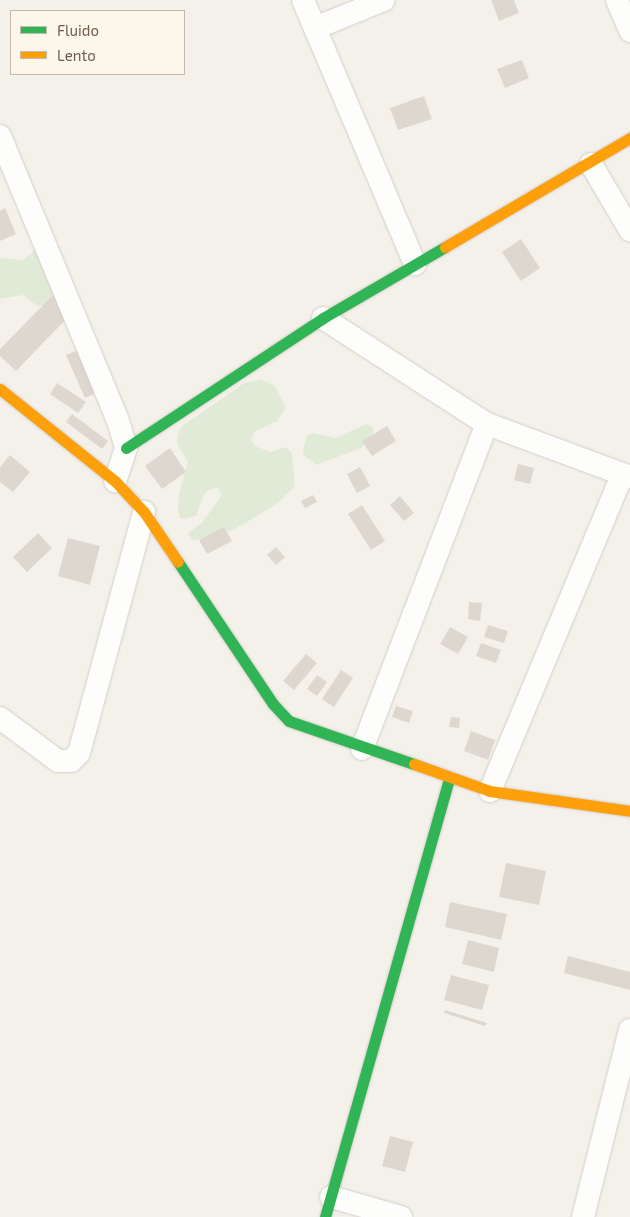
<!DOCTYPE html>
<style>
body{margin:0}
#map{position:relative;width:630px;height:1217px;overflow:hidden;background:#f4f1ea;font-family:"Exo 2",sans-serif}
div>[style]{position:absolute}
.green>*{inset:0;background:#e1ead6}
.building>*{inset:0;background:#ded7d0}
.roads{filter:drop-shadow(0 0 1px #d3cec8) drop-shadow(0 0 1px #d3cec8)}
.street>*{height:22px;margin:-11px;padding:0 11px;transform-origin:11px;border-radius:11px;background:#fdfdfc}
.fast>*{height:11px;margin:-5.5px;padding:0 5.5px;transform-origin:5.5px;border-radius:5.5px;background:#30b455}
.slow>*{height:11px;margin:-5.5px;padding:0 5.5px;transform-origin:5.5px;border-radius:5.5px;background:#ff9f0a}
span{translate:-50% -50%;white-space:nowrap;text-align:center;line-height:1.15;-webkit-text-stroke:5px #fdf7eb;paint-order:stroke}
.legend{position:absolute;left:10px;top:10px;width:175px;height:65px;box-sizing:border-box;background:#fdf7eb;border:1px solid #c4b9ac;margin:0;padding:6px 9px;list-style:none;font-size:15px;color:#6f5b4d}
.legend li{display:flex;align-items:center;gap:10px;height:25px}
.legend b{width:25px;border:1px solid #c4b9ac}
</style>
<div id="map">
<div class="green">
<i style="clip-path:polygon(35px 250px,53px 293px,51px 302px,44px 306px,36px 305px,23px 295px,0 299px,0 258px,23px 260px)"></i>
<i style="clip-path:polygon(261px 379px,275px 386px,286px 408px,277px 421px,254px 432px,251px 440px,255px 446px,270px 452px,286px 447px,292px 453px,295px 486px,277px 504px,233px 530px,192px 541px,188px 533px,202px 523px,222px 495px,218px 488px,210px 489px,204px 494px,196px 516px,181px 519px,178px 511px,179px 494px,188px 462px,177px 444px,178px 435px,181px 427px,244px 383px)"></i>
<i style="clip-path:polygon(366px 424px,373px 427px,373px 436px,361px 448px,316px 465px,303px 454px,306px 437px,312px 433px,336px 438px)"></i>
</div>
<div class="building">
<i style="clip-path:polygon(491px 0,514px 0,519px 13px,499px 21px)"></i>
<i style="clip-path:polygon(522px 60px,529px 78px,505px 88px,497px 69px)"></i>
<i style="clip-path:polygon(424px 96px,432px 119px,398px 130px,390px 108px)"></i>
<i style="clip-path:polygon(5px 208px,16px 234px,0 241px,0 211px)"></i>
<i style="clip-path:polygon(521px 239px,540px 268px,521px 281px,502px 252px)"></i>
<i style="clip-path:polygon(53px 295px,72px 313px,16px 371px,0 356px,0 349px)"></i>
<i style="clip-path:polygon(83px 348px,101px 391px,85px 398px,66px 355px)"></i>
<i style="clip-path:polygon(57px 383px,86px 402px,78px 413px,50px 394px)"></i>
<i style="clip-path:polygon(72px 414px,108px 441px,102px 449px,66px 422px)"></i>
<i style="clip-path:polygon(387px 426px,396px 441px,372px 456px,362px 441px)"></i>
<i style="clip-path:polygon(170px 448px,186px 472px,162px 489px,145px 466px)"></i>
<i style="clip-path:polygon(10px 455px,30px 472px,13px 492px,0 482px,0 467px)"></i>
<i style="clip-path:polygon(518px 464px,534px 468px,530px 484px,514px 480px)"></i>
<i style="clip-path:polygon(360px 467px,370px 486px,357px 493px,347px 474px)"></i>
<i style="clip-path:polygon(313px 495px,317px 502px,305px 508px,301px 501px)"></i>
<i style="clip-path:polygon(400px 496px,414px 513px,404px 521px,390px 505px)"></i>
<i style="clip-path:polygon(362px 505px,385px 541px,371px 550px,348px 514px)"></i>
<i style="clip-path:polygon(224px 527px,232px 541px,207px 554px,199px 540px)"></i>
<i style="clip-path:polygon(38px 533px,52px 548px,27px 572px,13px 557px)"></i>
<i style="clip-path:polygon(68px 538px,100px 546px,90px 585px,58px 576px)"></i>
<i style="clip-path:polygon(276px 547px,285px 557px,276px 565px,267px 555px)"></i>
<i style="clip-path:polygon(469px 602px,482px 603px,480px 621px,468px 619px)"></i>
<i style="clip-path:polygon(488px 625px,508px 631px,504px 643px,484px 637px)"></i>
<i style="clip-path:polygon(450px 627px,468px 637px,458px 654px,440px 644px)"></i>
<i style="clip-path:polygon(481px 643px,501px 650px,496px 663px,476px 656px)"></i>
<i style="clip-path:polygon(306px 654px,317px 663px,294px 690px,283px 681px)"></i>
<i style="clip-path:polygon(341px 670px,353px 678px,334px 707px,322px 699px)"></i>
<i style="clip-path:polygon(317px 675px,327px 682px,317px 696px,307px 689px)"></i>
<i style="clip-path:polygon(396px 706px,413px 711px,409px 723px,392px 717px)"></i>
<i style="clip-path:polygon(451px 717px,460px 718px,459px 728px,449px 727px)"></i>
<i style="clip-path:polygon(471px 731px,495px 740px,488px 760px,464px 751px)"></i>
<i style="clip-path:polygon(506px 863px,546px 871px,539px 905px,499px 897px)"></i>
<i style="clip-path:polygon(450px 902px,507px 914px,501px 940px,445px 927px)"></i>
<i style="clip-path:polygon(468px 940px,499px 948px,494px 972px,462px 964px)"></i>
<i style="clip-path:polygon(568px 956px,630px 972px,630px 990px,564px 973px)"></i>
<i style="clip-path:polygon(451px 975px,489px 985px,482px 1010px,444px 1000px)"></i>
<i style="clip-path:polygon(445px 1010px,487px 1023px,485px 1026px,444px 1013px)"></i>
<i style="clip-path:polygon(390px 1136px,413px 1142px,405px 1172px,382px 1166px)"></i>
</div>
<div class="roads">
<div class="street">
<i style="left:303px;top:0;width:287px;rotate:67deg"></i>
<i style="left:617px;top:0;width:34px;rotate:67deg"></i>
<i style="left:315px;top:28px;width:74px;rotate:-22.1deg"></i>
<i style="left:0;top:136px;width:308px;rotate:67.5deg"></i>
<i style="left:118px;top:421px;width:28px;rotate:73deg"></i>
<i style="left:126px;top:448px;width:35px;rotate:108deg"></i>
<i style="left:591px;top:164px;width:77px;rotate:59.4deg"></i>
<i style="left:323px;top:318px;width:195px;rotate:32.9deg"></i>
<i style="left:487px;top:424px;width:153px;rotate:20.3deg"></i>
<i style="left:0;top:718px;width:72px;rotate:36.6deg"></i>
<i style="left:58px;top:761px;width:13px"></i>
<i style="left:71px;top:761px;width:11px;rotate:-45deg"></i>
<i style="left:79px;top:753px;width:250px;rotate:-74.9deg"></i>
<i style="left:362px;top:749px;width:348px;rotate:-69deg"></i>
<i style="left:490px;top:791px;width:342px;rotate:-67.3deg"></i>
<i style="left:331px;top:1197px;width:73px;rotate:15.9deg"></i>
<i style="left:583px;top:1217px;width:193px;rotate:-75.9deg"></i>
</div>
<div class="fast">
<i style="left:126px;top:448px;width:236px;rotate:-33.4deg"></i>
<i style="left:323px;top:318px;width:141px;rotate:-30.2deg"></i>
<i style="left:178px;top:562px;width:171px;rotate:56.2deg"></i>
<i style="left:273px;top:704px;width:23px;rotate:47deg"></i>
<i style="left:289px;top:721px;width:132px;rotate:19deg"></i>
<i style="left:325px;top:1217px;width:456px;rotate:-74.2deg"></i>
</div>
<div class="slow">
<i style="left:445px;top:247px;width:215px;rotate:-30.5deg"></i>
<i style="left:0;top:389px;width:147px;rotate:38.7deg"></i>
<i style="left:115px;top:481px;width:42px;rotate:46.9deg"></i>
<i style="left:144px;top:512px;width:60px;rotate:55.8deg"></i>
<i style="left:414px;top:764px;width:81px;rotate:19.6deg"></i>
<i style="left:490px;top:791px;width:141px;rotate:8.1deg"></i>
</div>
</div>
<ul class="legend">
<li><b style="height:6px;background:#30b455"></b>Fluido</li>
<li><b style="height:6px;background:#ff9f0a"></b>Lento</li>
</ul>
</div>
